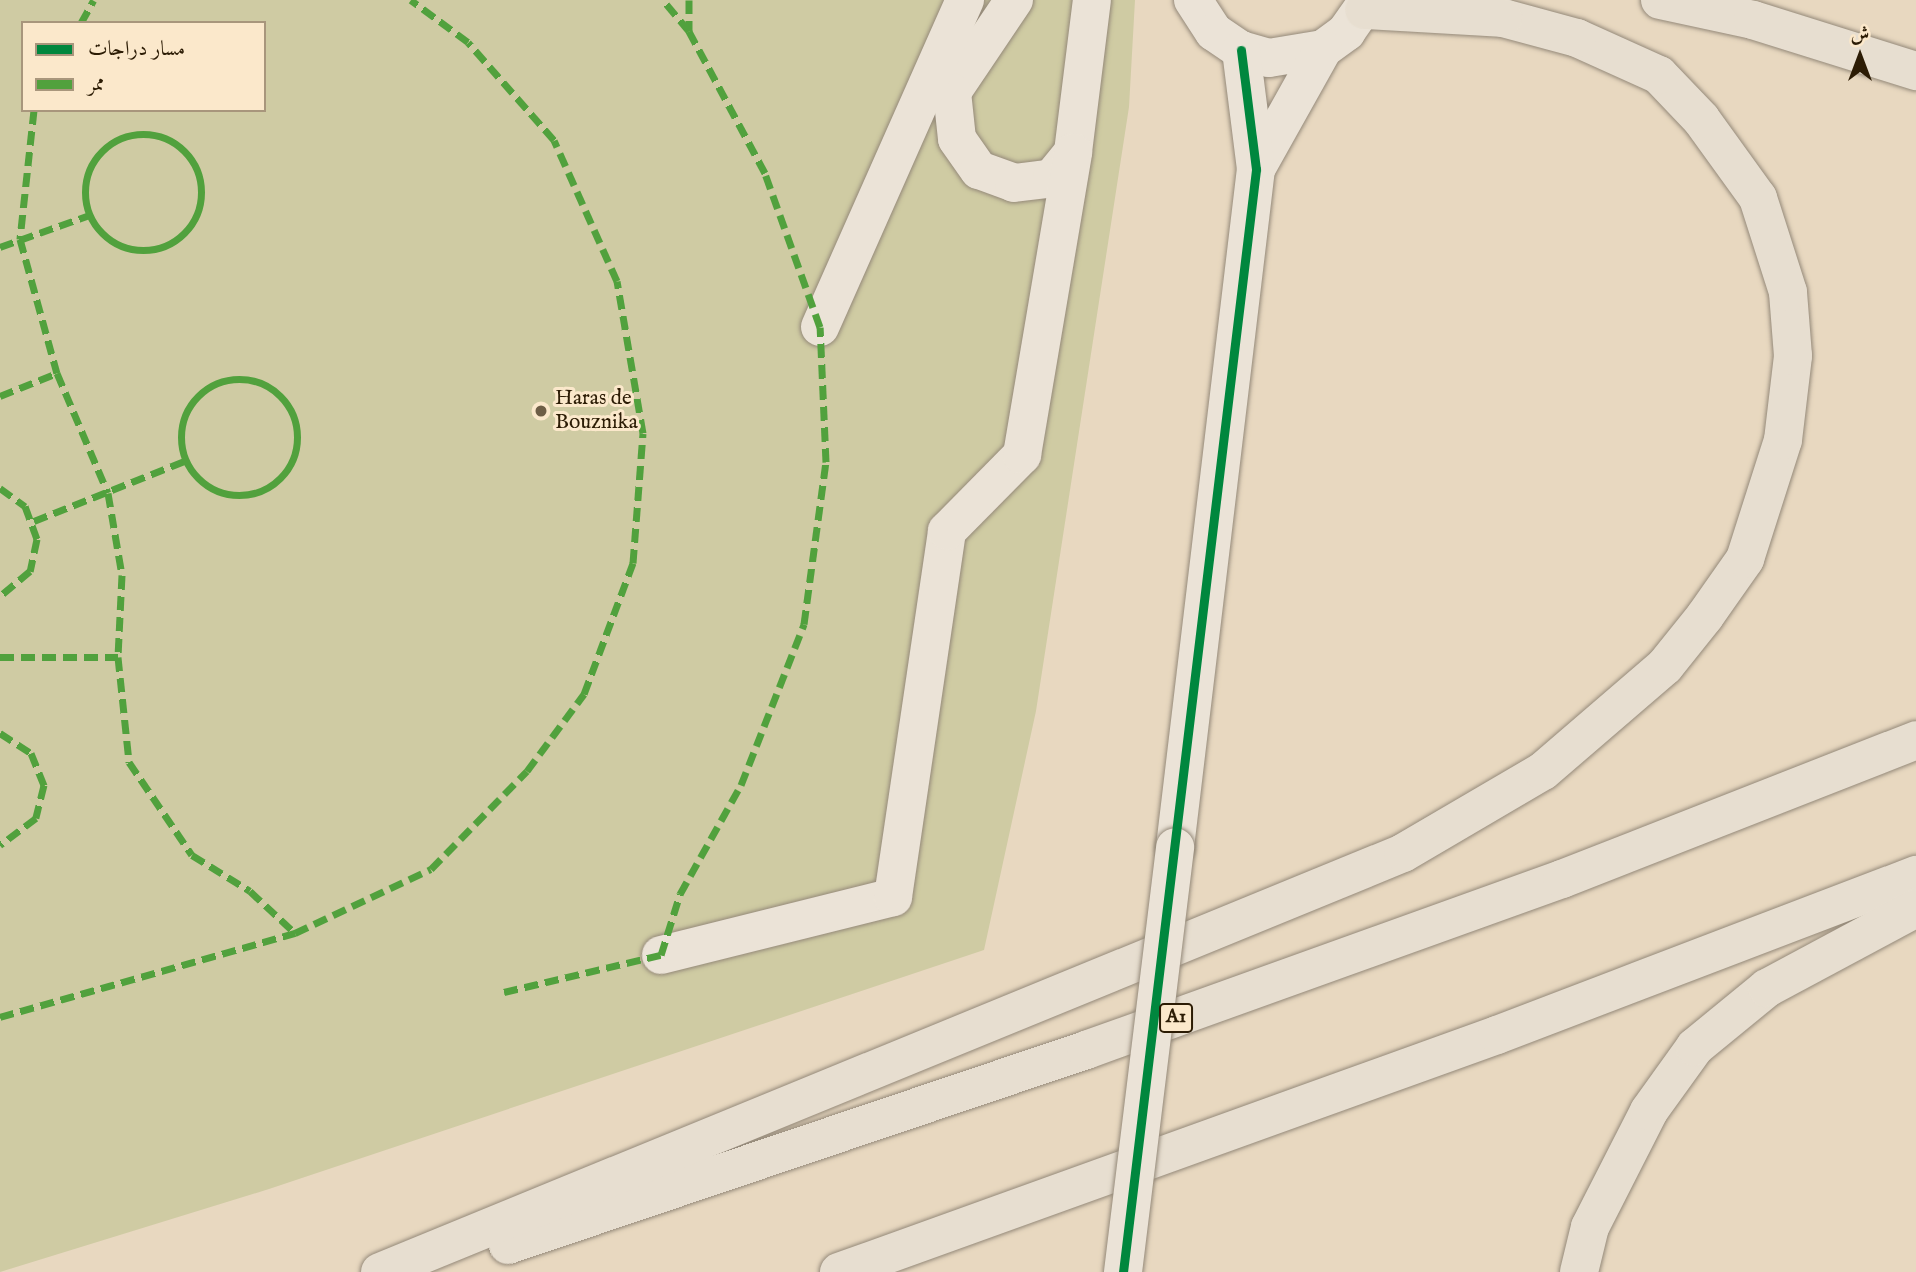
<!DOCTYPE html>
<meta charset="utf-8">
<style>
body{margin:0}
#map{position:relative;width:1916px;height:1272px;overflow:hidden;background:#e8d8c0;font-family:"IM FELL English",Amiri,serif}
div>[style]{position:absolute}
.green>*{inset:0;background:#cfcba3}
.roads{filter:drop-shadow(0 0 2px #948979) drop-shadow(0 0 2px #948979)}
.minor>*{height:38px;margin:-19px;padding:0 19px;transform-origin:19px;border-radius:19px;background:#ebe3d7}
.highway>*{height:38px;margin:-19px;padding:0 19px;transform-origin:19px;border-radius:19px;background:#e7ded0}
.bridges{filter:drop-shadow(0 0 2px #948979) drop-shadow(0 0 2px #948979)}
.minor-bridge>*{height:38px;margin:-19px;padding:0 19px;transform-origin:19px;border-radius:19px;background:#ebe3d7}
.quiet>*{height:7px;margin-top:-3.5px;transform-origin:0;background:repeating-linear-gradient(90deg,#51a13d 0 14px,transparent 0 21px)}
.quiet>.ring{margin:-3.5px;padding:0;box-sizing:content-box;background:none;border:7px solid #51a13d;border-radius:50%}
.cycleway>*{height:9px;margin:-4.5px;padding:0 4.5px;transform-origin:4.5px;border-radius:4.5px;background:#00873e}
.dots>*{width:19px;height:19px;translate:-50% -50%;box-sizing:border-box;border:4px solid #fbe8cb;border-radius:50%}
span{translate:-50% -50%;white-space:nowrap;text-align:center;line-height:1.15;-webkit-text-stroke:6px #fbe8cb;paint-order:stroke}
.shield-label span{padding:2px 5px;background:#fbe8cb;border:2px solid;border-radius:5px;-webkit-text-stroke-width:0}
.shield-label{font-size:19px;color:#2c1c05;font-weight:700}
.poi-label{font-size:21px;color:#2c1c05}
.left{translate:0 -50%;text-align:left}
.legend{position:absolute;left:21px;top:21px;width:245px;height:91px;box-sizing:border-box;background:#fbe8cb;border:2px solid #a8967c;margin:0;padding:9px 12px;list-style:none;font-size:21px;color:#2c1c05}
.legend li{display:flex;align-items:center;gap:14px;height:35px}
.legend b{width:35px;border:2px solid #a8967c}
.north{position:absolute;left:1825px;top:21px;width:70px;height:70px;-webkit-text-stroke:5px #fbe8cb;paint-order:stroke;rotate:0deg;font-size:19px;font-weight:700;line-height:28px;text-align:center;color:#2c1c05}
.north::after{content:'';display:block;margin:auto;width:24px;height:32px;background:#2c1c05;clip-path:polygon(50% 0,100% 100%,50% 72%,0 100%)}
</style>
<div id="map">
<div class="green">
<i style="clip-path:polygon(evenodd,0 0,1135px 0,1129px 107px,1036px 711px,984px 950px,269px 1189px,0 1272px,0 0,23px 23px,264px 23px,264px 110px,23px 110px,23px 23px)"></i>
</div>
<div class="roads">
<div class="minor">
<i style="left:1014px;top:0;width:111px;rotate:124deg"></i>
<i style="left:952px;top:92px;width:47px;rotate:83.9deg"></i>
<i style="left:957px;top:139px;width:38px;rotate:55deg"></i>
<i style="left:979px;top:170px;width:37px;rotate:20deg"></i>
<i style="left:1014px;top:183px;width:38px;rotate:-7deg"></i>
<i style="left:1052px;top:178px;width:33px;rotate:-51deg"></i>
<i style="left:1073px;top:152px;width:153px;rotate:-82.9deg"></i>
<i style="left:1193px;top:0;width:38px;rotate:57deg"></i>
<i style="left:1214px;top:32px;width:32px;rotate:34deg"></i>
<i style="left:1241px;top:50px;width:29px;rotate:16deg"></i>
<i style="left:1269px;top:58px;width:55px;rotate:-9.5deg"></i>
<i style="left:1323px;top:49px;width:29px;rotate:-36deg"></i>
<i style="left:1346px;top:32px;width:39px;rotate:-55deg"></i>
<i style="left:1256px;top:169px;width:137px;rotate:-60.8deg"></i>
<i style="left:820px;top:327px;width:358px;rotate:-66.1deg"></i>
<i style="left:1175px;top:847px;width:683px;rotate:-83.19deg"></i>
<i style="left:1256px;top:169px;width:120px;rotate:-97.2deg"></i>
<i style="left:661px;top:955px;width:239px;rotate:-14deg"></i>
<i style="left:893px;top:897px;width:370px;rotate:-81.6deg"></i>
<i style="left:947px;top:531px;width:107px;rotate:-45.4deg"></i>
<i style="left:1022px;top:455px;width:307px;rotate:-80.4deg"></i>
</div>
<div class="highway">
<i style="left:1660px;top:0;width:95px;rotate:12.1deg"></i>
<i style="left:1753px;top:20px;width:171px;rotate:17.4deg"></i>
<i style="left:508px;top:1245px;width:610px;rotate:-18.64deg"></i>
<i style="left:1086px;top:1050px;width:506px;rotate:-19.76deg"></i>
<i style="left:1562px;top:879px;width:380px;rotate:-21.4deg"></i>
<i style="left:380px;top:1272px;width:1105px;rotate:-22.27deg"></i>
<i style="left:1403px;top:853px;width:162px;rotate:-30.4deg"></i>
<i style="left:1543px;top:771px;width:161px;rotate:-40.7deg"></i>
<i style="left:1665px;top:666px;width:64px;rotate:-51.3deg"></i>
<i style="left:1705px;top:616px;width:70px;rotate:-54.9deg"></i>
<i style="left:1745px;top:559px;width:125px;rotate:-72.3deg"></i>
<i style="left:1783px;top:440px;width:85px;rotate:-83.2deg"></i>
<i style="left:1793px;top:356px;width:64px;rotate:-94.5deg"></i>
<i style="left:1788px;top:292px;width:99px;rotate:-107.7deg"></i>
<i style="left:1758px;top:198px;width:97px;rotate:-125.8deg"></i>
<i style="left:1701px;top:119px;width:61px;rotate:-133.7deg"></i>
<i style="left:1659px;top:75px;width:90px;rotate:-155.7deg"></i>
<i style="left:1577px;top:38px;width:77px;rotate:-164.9deg"></i>
<i style="left:1503px;top:18px;width:139px;rotate:-176.7deg"></i>
<i style="left:839px;top:1272px;width:699px;rotate:-19.81deg"></i>
<i style="left:1497px;top:1035px;width:449px;rotate:-20.9deg"></i>
<i style="left:1579px;top:1272px;width:46px;rotate:-76.3deg"></i>
<i style="left:1590px;top:1227px;width:130px;rotate:-63deg"></i>
<i style="left:1649px;top:1111px;width:79px;rotate:-54.3deg"></i>
<i style="left:1695px;top:1047px;width:93px;rotate:-39.3deg"></i>
<i style="left:1767px;top:988px;width:169px;rotate:-28.2deg"></i>
</div>
</div>
<div class="bridges">
<div class="minor-bridge">
<i style="left:1123px;top:1272px;width:428px;rotate:-83deg"></i>
</div>
</div>
<div class="quiet">
<i style="left:689px;top:0;width:31px;rotate:90deg"></i>
<i style="left:81px;top:23px;width:26px;rotate:-61deg"></i>
<i style="left:34px;top:110px;width:130px;rotate:96.2deg"></i>
<i style="left:20px;top:239px;width:139px;rotate:74.6deg"></i>
<i style="left:57px;top:373px;width:130px;rotate:67deg"></i>
<i style="left:108px;top:493px;width:83px;rotate:80.3deg"></i>
<i style="left:122px;top:575px;width:82px;rotate:92.8deg"></i>
<i style="left:118px;top:657px;width:106px;rotate:84deg"></i>
<i style="left:129px;top:762px;width:112px;rotate:55.9deg"></i>
<i style="left:192px;top:855px;width:68px;rotate:31.8deg"></i>
<i style="left:250px;top:891px;width:62px;rotate:43deg"></i>
<i class="ring" style="left:85px;top:134px;width:109px;height:109px"></i>
<i style="left:0;top:247px;width:96px;rotate:-19.6deg"></i>
<i class="ring" style="left:181px;top:379px;width:109px;height:109px"></i>
<i style="left:0;top:396px;width:61px;rotate:-22deg"></i>
<i style="left:0;top:488px;width:31px;rotate:36deg"></i>
<i style="left:25px;top:506px;width:35px;rotate:70deg"></i>
<i style="left:37px;top:539px;width:33px;rotate:102deg"></i>
<i style="left:30px;top:571px;width:39px;rotate:140deg"></i>
<i style="left:34px;top:521px;width:162px;rotate:-21.7deg"></i>
<i style="left:0;top:657px;width:118px"></i>
<i style="left:0;top:733px;width:37px;rotate:33deg"></i>
<i style="left:31px;top:753px;width:35px;rotate:68deg"></i>
<i style="left:44px;top:785px;width:34px;rotate:104deg"></i>
<i style="left:36px;top:818px;width:45px;rotate:143.1deg"></i>
<i style="left:504px;top:992px;width:161px;rotate:-13.3deg"></i>
<i style="left:661px;top:955px;width:64px;rotate:-72.7deg"></i>
<i style="left:680px;top:894px;width:125px;rotate:-60.8deg"></i>
<i style="left:741px;top:785px;width:173px;rotate:-68.6deg"></i>
<i style="left:804px;top:624px;width:163px;rotate:-82.3deg"></i>
<i style="left:826px;top:462px;width:135px;rotate:-92.5deg"></i>
<i style="left:820px;top:327px;width:164px;rotate:-109.7deg"></i>
<i style="left:765px;top:173px;width:161px;rotate:-118.2deg"></i>
<i style="left:689px;top:31px;width:40px;rotate:-130deg"></i>
<i style="left:0;top:1017px;width:307px;rotate:-15.9deg"></i>
<i style="left:295px;top:933px;width:150px;rotate:-25.2deg"></i>
<i style="left:431px;top:869px;width:137px;rotate:-45.6deg"></i>
<i style="left:527px;top:771px;width:96px;rotate:-53.5deg"></i>
<i style="left:584px;top:694px;width:140px;rotate:-69.5deg"></i>
<i style="left:633px;top:563px;width:130px;rotate:-85.6deg"></i>
<i style="left:643px;top:433px;width:154px;rotate:-99.7deg"></i>
<i style="left:617px;top:281px;width:154px;rotate:-114.1deg"></i>
<i style="left:554px;top:140px;width:130px;rotate:-131.3deg"></i>
<i style="left:468px;top:42px;width:71px;rotate:-143.6deg"></i>
</div>
<div class="cycleway">
<i style="left:1123px;top:1272px;width:1111px;rotate:-83.12deg"></i>
<i style="left:1256px;top:169px;width:120px;rotate:-97.2deg"></i>
</div>
<div class="dots">
<i style="left:541px;top:411px;background:#6e5e46"></i>
</div>
<div class="shield-label">
<span style="left:1176px;top:1018px">A1</span>
</div>
<div class="poi-label">
<span class="left" style="left:555px;top:411px">Haras de<br>Bouznika</span>
</div>
<ul class="legend">
<li><b style="height:9px;background:#00873e"></b>مسار دراجات</li>
<li><b style="height:9px;background:#51a13d"></b>ممر</li>
</ul>
<div class="north">ش</div>
</div>
